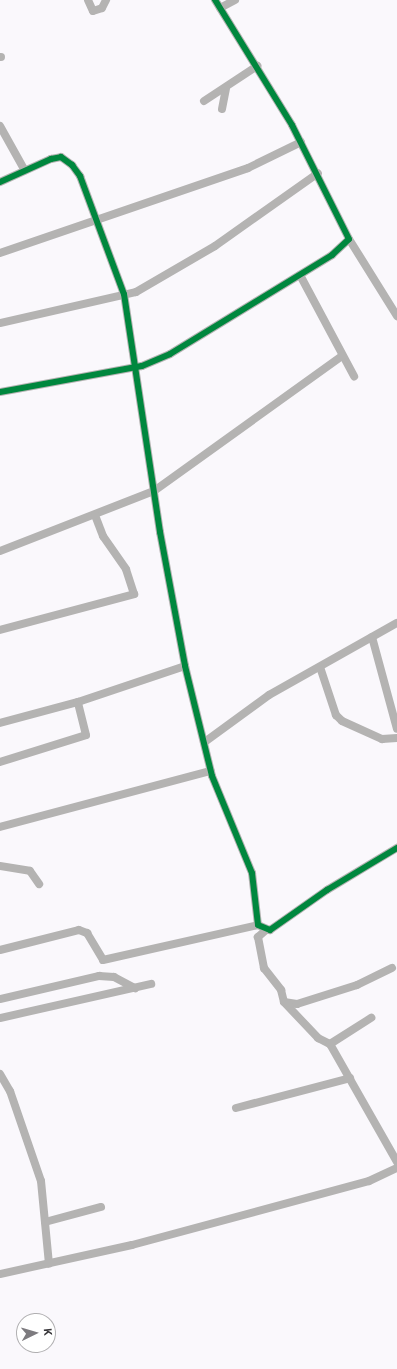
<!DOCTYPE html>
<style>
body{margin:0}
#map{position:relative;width:397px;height:1369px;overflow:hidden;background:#faf8fc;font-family:Roboto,sans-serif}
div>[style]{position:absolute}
.street>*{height:8px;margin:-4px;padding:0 4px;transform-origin:4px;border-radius:4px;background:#b4b3b2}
.cycleway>*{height:6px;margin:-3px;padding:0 3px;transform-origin:3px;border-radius:3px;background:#00873e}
span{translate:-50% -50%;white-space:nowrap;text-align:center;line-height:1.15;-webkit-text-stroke:4px #fff;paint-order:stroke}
.north{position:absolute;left:16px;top:1313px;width:40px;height:40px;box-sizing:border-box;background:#fff;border:1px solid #b0afb1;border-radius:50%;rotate:85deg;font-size:11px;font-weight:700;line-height:16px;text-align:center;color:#39373b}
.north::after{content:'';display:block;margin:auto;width:14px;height:18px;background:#7d7b7f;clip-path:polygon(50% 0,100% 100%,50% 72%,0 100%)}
</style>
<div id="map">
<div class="street">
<i style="left:88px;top:0;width:12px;rotate:66deg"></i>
<i style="left:93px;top:11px;width:9px;rotate:-18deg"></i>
<i style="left:102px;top:8px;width:9px;rotate:-63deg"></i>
<i style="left:220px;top:8px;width:17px;rotate:-28deg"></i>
<i style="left:0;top:57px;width:1px"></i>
<i style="left:204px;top:101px;width:64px;rotate:-33.4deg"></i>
<i style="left:222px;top:109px;width:21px;rotate:-79deg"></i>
<i style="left:0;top:126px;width:51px;rotate:60.9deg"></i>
<i style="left:0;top:182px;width:56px;rotate:-24.3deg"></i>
<i style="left:51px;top:159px;width:10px;rotate:-11deg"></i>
<i style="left:61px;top:157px;width:14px;rotate:36deg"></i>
<i style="left:72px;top:165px;width:14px;rotate:54deg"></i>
<i style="left:80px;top:176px;width:126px;rotate:69.6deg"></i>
<i style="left:124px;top:294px;width:241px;rotate:81.4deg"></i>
<i style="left:160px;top:532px;width:136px;rotate:79.4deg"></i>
<i style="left:185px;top:666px;width:113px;rotate:76.2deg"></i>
<i style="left:212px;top:776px;width:105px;rotate:67.6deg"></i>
<i style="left:252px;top:873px;width:52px;rotate:83.4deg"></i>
<i style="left:258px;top:925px;width:13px;rotate:23deg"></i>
<i style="left:270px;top:930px;width:70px;rotate:-35.1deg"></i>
<i style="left:327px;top:890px;width:82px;rotate:-31deg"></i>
<i style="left:349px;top:239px;width:91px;rotate:58.1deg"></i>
<i style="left:0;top:253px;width:262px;rotate:-18.9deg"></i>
<i style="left:248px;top:168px;width:59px;rotate:-26.1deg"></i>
<i style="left:300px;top:275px;width:115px;rotate:61.9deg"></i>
<i style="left:0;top:323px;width:139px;rotate:-12.8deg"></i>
<i style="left:136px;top:292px;width:91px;rotate:-30.2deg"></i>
<i style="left:215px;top:246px;width:126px;rotate:-35.3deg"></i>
<i style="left:0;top:392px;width:144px;rotate:-10.4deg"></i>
<i style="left:142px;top:366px;width:30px;rotate:-23deg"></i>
<i style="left:170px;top:354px;width:190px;rotate:-31.4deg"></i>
<i style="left:332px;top:255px;width:23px;rotate:-43deg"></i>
<i style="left:349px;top:239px;width:127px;rotate:-116.6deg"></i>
<i style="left:292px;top:125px;width:147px;rotate:-121.6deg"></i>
<i style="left:0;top:551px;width:165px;rotate:-21.3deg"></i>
<i style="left:154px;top:491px;width:231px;rotate:-35.7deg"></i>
<i style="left:0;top:630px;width:139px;rotate:-15deg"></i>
<i style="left:134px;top:594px;width:26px;rotate:-108deg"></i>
<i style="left:126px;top:569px;width:40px;rotate:-124.9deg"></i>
<i style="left:103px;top:536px;width:22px;rotate:-111deg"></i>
<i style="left:372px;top:637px;width:95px;rotate:74.8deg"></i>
<i style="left:320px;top:667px;width:51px;rotate:71.6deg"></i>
<i style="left:336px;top:715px;width:8px;rotate:45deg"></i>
<i style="left:342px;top:721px;width:44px;rotate:24.2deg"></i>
<i style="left:382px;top:739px;width:15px;rotate:-4deg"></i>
<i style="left:0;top:723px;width:81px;rotate:-15.1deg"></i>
<i style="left:78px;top:702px;width:113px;rotate:-18.6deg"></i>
<i style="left:206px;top:741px;width:78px;rotate:-36.1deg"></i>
<i style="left:269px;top:695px;width:147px;rotate:-29.4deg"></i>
<i style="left:0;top:762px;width:90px;rotate:-17.4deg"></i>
<i style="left:86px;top:735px;width:34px;rotate:-104deg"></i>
<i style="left:0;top:827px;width:218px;rotate:-14.9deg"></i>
<i style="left:0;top:866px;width:30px;rotate:9deg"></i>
<i style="left:30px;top:871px;width:16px;rotate:55deg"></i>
<i style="left:266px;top:930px;width:11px;rotate:139deg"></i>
<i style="left:258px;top:937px;width:32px;rotate:79deg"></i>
<i style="left:264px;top:968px;width:28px;rotate:52deg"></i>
<i style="left:281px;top:990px;width:12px;rotate:76deg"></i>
<i style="left:284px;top:1002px;width:50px;rotate:46.6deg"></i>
<i style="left:318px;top:1038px;width:13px;rotate:27deg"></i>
<i style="left:330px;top:1044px;width:136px;rotate:60.4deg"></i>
<i style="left:0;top:950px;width:81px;rotate:-14.2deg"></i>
<i style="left:79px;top:930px;width:9px;rotate:21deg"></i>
<i style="left:87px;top:933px;width:31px;rotate:59deg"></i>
<i style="left:103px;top:960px;width:159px;rotate:-12.7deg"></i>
<i style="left:0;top:999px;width:102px;rotate:-13.1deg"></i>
<i style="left:99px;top:976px;width:15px;rotate:4deg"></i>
<i style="left:114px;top:977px;width:24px;rotate:28deg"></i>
<i style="left:284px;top:1002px;width:13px;rotate:9deg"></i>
<i style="left:297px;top:1004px;width:63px;rotate:-17.6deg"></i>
<i style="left:357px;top:985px;width:39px;rotate:-26deg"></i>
<i style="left:0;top:1018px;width:155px;rotate:-12.7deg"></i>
<i style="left:330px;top:1044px;width:49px;rotate:-32.4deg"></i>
<i style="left:0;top:1074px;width:20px;rotate:60deg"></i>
<i style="left:10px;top:1091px;width:95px;rotate:71deg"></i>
<i style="left:41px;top:1181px;width:83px;rotate:84.5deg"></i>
<i style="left:236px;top:1108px;width:118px;rotate:-14.7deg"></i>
<i style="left:45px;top:1222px;width:58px;rotate:-15deg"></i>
<i style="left:0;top:1274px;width:135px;rotate:-12.4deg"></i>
<i style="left:132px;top:1245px;width:245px;rotate:-15.1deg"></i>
<i style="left:369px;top:1181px;width:31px;rotate:-25deg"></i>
</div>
<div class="cycleway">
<i style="left:0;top:182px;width:56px;rotate:-24.3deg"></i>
<i style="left:51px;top:159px;width:10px;rotate:-11deg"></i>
<i style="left:61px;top:157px;width:14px;rotate:36deg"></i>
<i style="left:72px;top:165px;width:14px;rotate:54deg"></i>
<i style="left:80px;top:176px;width:126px;rotate:69.6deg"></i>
<i style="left:124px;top:294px;width:241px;rotate:81.4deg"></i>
<i style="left:160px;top:532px;width:136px;rotate:79.4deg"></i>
<i style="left:185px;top:666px;width:113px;rotate:76.2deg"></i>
<i style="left:212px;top:776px;width:105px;rotate:67.6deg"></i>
<i style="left:252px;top:873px;width:52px;rotate:83.4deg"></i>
<i style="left:258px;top:925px;width:13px;rotate:23deg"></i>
<i style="left:270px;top:930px;width:70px;rotate:-35.1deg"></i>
<i style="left:327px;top:890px;width:82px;rotate:-31deg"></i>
<i style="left:0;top:392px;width:144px;rotate:-10.4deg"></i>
<i style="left:142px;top:366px;width:30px;rotate:-23deg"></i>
<i style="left:170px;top:354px;width:190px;rotate:-31.4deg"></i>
<i style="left:332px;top:255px;width:23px;rotate:-43deg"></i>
<i style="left:349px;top:239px;width:127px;rotate:-116.6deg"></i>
<i style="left:292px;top:125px;width:147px;rotate:-121.6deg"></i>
</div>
<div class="north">K</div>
</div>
